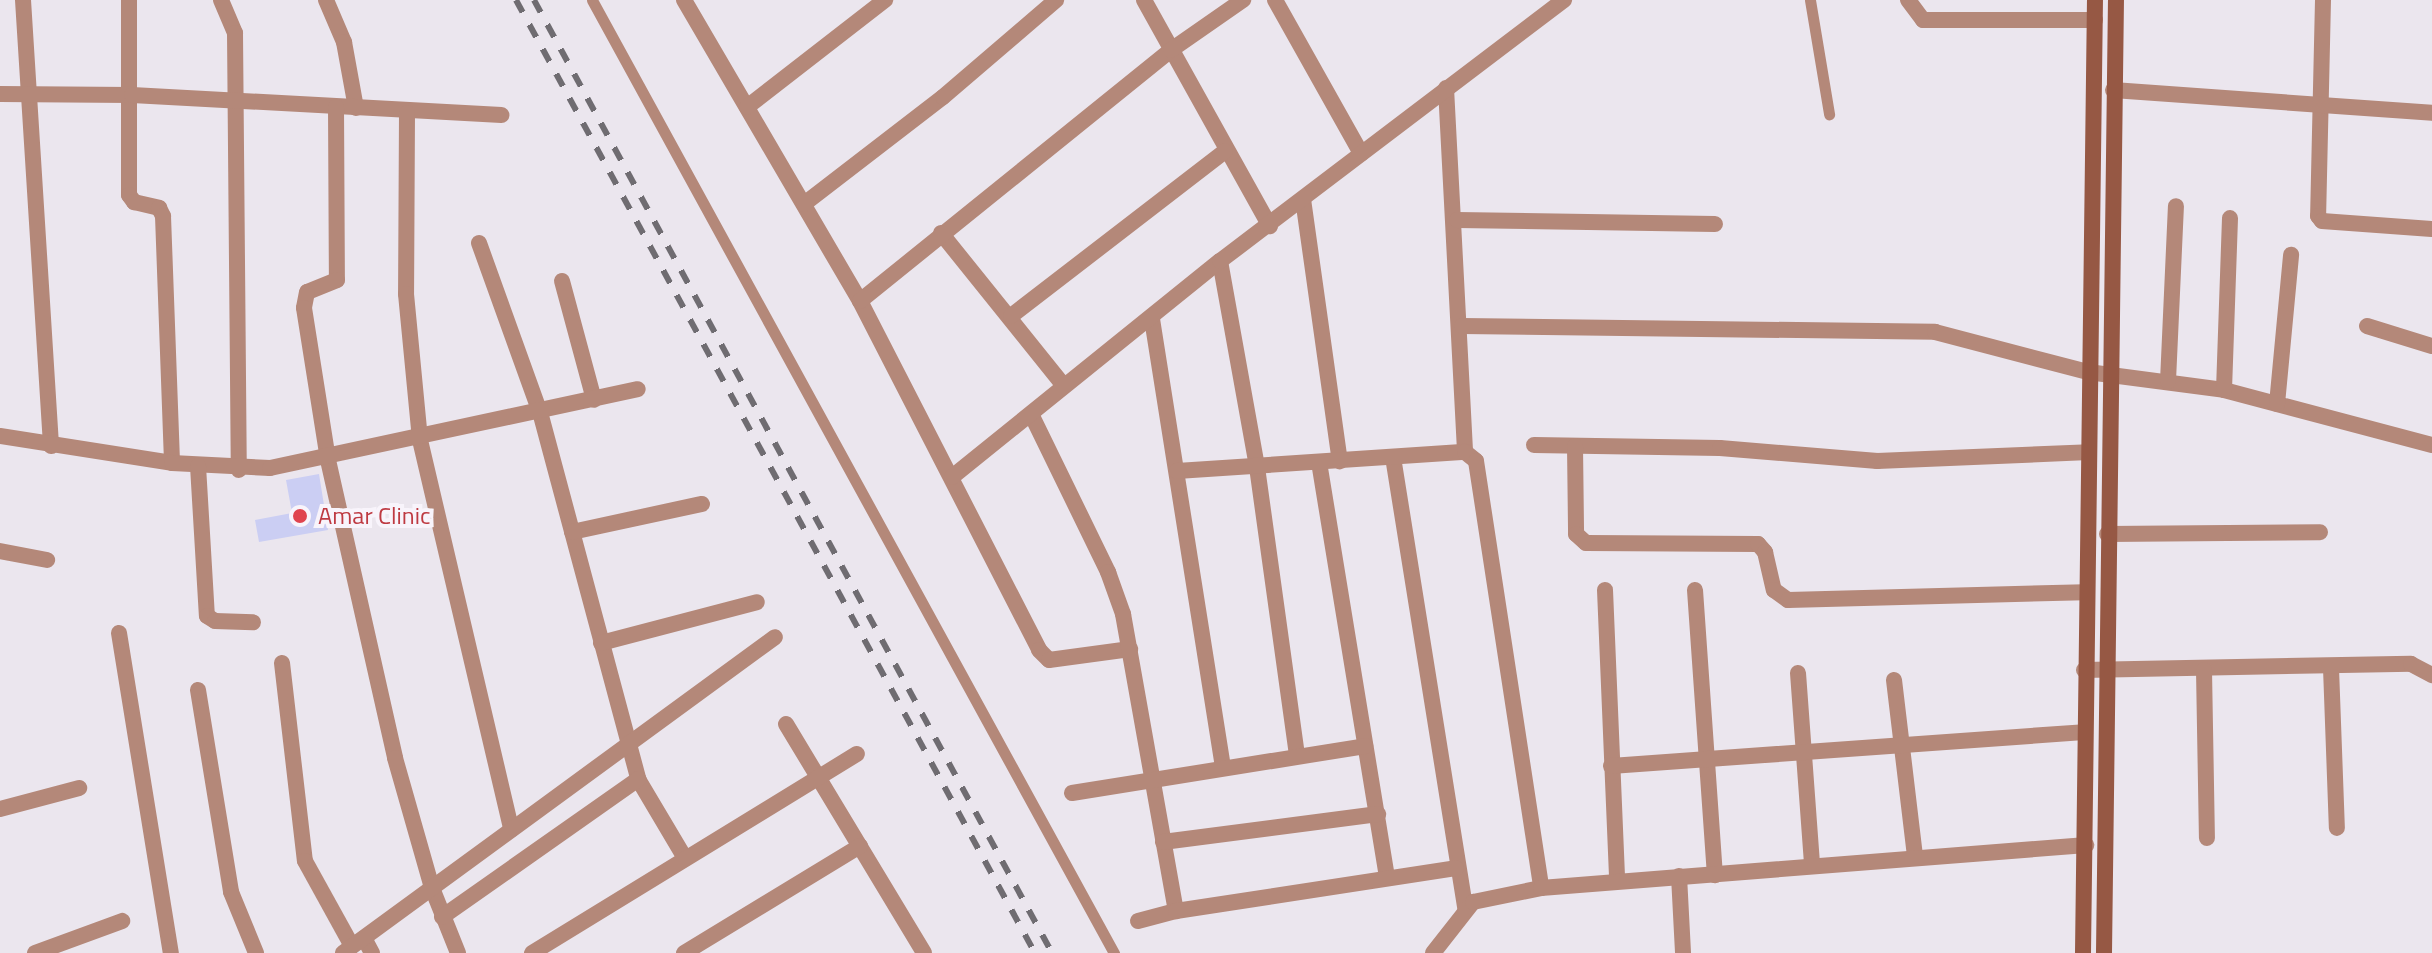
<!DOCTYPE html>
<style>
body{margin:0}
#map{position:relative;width:2432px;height:953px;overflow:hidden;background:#ebe6ee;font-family:"Titillium Web",sans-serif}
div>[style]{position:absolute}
.building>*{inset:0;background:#cbcef3}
.service>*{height:11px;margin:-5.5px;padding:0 5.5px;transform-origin:5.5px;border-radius:5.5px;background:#b48879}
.minor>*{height:16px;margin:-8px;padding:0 8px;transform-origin:8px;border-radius:8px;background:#b48879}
.secondary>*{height:16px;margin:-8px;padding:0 8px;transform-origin:8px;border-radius:8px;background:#965844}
.rail>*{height:6px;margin-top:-3px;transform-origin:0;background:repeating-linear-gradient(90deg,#6f6c71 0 14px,transparent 0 28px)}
.dots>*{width:22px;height:22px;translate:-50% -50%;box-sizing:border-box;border:4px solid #f8f4fb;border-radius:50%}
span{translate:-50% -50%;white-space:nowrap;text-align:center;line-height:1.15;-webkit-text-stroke:8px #f8f4fb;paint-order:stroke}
.health-label{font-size:24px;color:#be3a42}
.left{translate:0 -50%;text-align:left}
</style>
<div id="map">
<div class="building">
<i style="clip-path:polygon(319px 474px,328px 530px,259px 542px,255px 520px,292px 513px,286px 480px)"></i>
</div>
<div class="service">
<i style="left:592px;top:0;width:1087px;rotate:61.29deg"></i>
<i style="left:1810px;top:0;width:116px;rotate:80.5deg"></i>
</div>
<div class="minor">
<i style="left:23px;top:0;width:447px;rotate:86.4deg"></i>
<i style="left:129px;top:0;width:195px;rotate:90deg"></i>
<i style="left:129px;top:195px;width:9px;rotate:54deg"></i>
<i style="left:134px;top:202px;width:26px;rotate:13deg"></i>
<i style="left:159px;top:208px;width:9px;rotate:63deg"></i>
<i style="left:163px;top:216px;width:247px;rotate:87.9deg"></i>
<i style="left:221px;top:0;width:36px;rotate:67deg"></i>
<i style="left:235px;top:33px;width:437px;rotate:89.5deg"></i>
<i style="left:326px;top:0;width:46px;rotate:66.8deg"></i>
<i style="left:344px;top:42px;width:67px;rotate:79.7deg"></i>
<i style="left:684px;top:0;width:349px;rotate:59.7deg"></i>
<i style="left:860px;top:301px;width:392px;rotate:62.8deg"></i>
<i style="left:1039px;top:650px;width:14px;rotate:45deg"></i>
<i style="left:1049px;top:660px;width:82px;rotate:-7.7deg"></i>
<i style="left:1144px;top:0;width:259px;rotate:60.9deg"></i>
<i style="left:1275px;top:0;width:176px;rotate:60.7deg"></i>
<i style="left:1908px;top:0;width:25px;rotate:53deg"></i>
<i style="left:1923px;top:20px;width:172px"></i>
<i style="left:2323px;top:0;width:216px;rotate:91.3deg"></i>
<i style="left:2318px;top:216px;width:6px;rotate:51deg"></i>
<i style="left:2322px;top:221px;width:110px;rotate:4.2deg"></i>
<i style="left:1446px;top:88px;width:364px;rotate:87deg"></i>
<i style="left:2113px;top:90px;width:320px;rotate:4.1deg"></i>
<i style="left:0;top:94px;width:132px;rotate:0.4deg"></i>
<i style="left:132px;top:95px;width:370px;rotate:3.1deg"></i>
<i style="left:336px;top:107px;width:173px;rotate:89.7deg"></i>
<i style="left:337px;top:280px;width:32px;rotate:158deg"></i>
<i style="left:307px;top:292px;width:16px;rotate:101deg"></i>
<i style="left:304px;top:308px;width:154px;rotate:81deg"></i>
<i style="left:328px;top:460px;width:305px;rotate:77.3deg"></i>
<i style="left:395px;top:758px;width:135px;rotate:74.1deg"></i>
<i style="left:432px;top:888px;width:70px;rotate:68.2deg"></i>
<i style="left:747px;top:107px;width:175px;rotate:-37.8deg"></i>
<i style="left:407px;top:113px;width:181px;rotate:90.3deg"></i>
<i style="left:406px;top:294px;width:147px;rotate:84.5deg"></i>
<i style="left:420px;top:440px;width:400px;rotate:76.8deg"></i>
<i style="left:1303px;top:199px;width:265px;rotate:82deg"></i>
<i style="left:804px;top:204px;width:175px;rotate:-37.6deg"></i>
<i style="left:943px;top:97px;width:149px;rotate:-40.6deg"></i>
<i style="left:1457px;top:220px;width:258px;rotate:0.9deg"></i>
<i style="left:941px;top:233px;width:196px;rotate:51.2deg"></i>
<i style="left:479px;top:243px;width:180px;rotate:70.2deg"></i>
<i style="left:540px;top:412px;width:380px;rotate:75deg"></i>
<i style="left:638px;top:779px;width:92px;rotate:59.3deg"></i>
<i style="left:1220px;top:261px;width:209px;rotate:79.8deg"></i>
<i style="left:1257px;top:467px;width:290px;rotate:82.1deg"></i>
<i style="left:562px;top:281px;width:123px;rotate:74.9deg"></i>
<i style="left:860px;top:301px;width:400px;rotate:-38.9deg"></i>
<i style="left:1171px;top:50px;width:88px;rotate:-34.8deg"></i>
<i style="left:1011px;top:316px;width:270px;rotate:-37.6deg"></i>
<i style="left:1152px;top:319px;width:453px;rotate:81deg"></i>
<i style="left:1462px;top:326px;width:473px;rotate:0.7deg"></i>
<i style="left:1935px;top:332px;width:158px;rotate:14.7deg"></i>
<i style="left:2088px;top:372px;width:137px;rotate:7.5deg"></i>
<i style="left:2224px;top:390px;width:215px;rotate:14.8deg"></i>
<i style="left:2367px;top:326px;width:68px;rotate:17.1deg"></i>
<i style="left:2168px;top:381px;width:175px;rotate:-87.4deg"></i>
<i style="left:2224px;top:390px;width:172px;rotate:-88deg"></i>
<i style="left:2277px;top:404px;width:150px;rotate:-84.6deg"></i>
<i style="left:1032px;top:416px;width:174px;rotate:64deg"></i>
<i style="left:1108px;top:572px;width:45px;rotate:70.3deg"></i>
<i style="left:1123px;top:614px;width:302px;rotate:79.9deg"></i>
<i style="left:0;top:436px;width:174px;rotate:8.9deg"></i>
<i style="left:172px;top:463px;width:98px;rotate:2.9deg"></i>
<i style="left:270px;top:468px;width:376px;rotate:-12.1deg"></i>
<i style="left:1534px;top:445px;width:186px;rotate:0.9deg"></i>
<i style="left:1720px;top:448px;width:158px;rotate:4.7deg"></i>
<i style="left:1877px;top:461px;width:212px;rotate:-2.4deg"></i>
<i style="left:1575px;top:446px;width:88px;rotate:89.3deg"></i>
<i style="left:1576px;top:534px;width:13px;rotate:42deg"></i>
<i style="left:1586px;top:543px;width:172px;rotate:0.3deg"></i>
<i style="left:1758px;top:544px;width:11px;rotate:49deg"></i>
<i style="left:1765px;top:552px;width:39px;rotate:77deg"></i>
<i style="left:1774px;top:590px;width:17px;rotate:36deg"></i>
<i style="left:1788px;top:600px;width:296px;rotate:-1.5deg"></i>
<i style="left:1393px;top:457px;width:457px;rotate:80.9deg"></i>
<i style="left:1319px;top:462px;width:421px;rotate:80.7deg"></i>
<i style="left:198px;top:466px;width:150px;rotate:86.6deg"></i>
<i style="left:207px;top:616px;width:9px;rotate:32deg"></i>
<i style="left:215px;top:621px;width:38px;rotate:2deg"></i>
<i style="left:1177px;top:471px;width:289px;rotate:-3.8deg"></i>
<i style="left:1465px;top:452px;width:14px;rotate:39deg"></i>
<i style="left:1476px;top:461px;width:432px;rotate:81.3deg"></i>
<i style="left:952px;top:477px;width:344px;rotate:-38.9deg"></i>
<i style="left:1220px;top:261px;width:432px;rotate:-37.2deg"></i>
<i style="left:572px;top:532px;width:133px;rotate:-12.2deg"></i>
<i style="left:2107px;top:534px;width:213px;rotate:-0.5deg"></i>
<i style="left:0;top:551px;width:48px;rotate:10.8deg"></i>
<i style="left:1605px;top:590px;width:289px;rotate:87.6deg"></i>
<i style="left:1695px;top:590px;width:286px;rotate:86deg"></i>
<i style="left:119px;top:633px;width:324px;rotate:80.8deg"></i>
<i style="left:601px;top:643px;width:161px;rotate:-14.7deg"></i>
<i style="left:282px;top:663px;width:199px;rotate:83.4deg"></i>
<i style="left:305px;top:861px;width:97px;rotate:61.1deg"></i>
<i style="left:2331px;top:668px;width:160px;rotate:87.9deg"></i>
<i style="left:2084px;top:670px;width:327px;rotate:-1.1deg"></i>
<i style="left:2411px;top:664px;width:24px;rotate:28deg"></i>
<i style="left:2204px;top:670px;width:168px;rotate:89deg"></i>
<i style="left:1798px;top:673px;width:192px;rotate:85.8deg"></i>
<i style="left:1894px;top:680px;width:178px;rotate:83.2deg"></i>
<i style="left:198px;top:690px;width:205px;rotate:80.7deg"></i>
<i style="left:231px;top:892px;width:66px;rotate:67.7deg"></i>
<i style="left:786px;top:724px;width:267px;rotate:58.9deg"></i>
<i style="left:1611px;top:766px;width:474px;rotate:-4.1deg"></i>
<i style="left:1072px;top:793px;width:297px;rotate:-9.1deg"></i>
<i style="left:0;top:809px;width:82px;rotate:-14.9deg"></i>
<i style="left:1163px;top:842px;width:217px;rotate:-7.4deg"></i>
<i style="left:1679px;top:876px;width:77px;rotate:87deg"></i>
<i style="left:442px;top:917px;width:240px;rotate:-35.1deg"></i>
<i style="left:1138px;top:921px;width:39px;rotate:-15deg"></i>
<i style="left:1176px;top:911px;width:283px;rotate:-8.7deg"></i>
<i style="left:364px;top:938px;width:17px;rotate:62deg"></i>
<i style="left:35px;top:953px;width:93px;rotate:-20.2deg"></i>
<i style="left:343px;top:953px;width:535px;rotate:-36.18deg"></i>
<i style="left:532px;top:953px;width:381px;rotate:-31.5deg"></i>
<i style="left:684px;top:953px;width:206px;rotate:-31.3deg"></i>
<i style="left:1433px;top:953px;width:65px;rotate:-51.9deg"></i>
<i style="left:1473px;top:902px;width:69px;rotate:-11.6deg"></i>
<i style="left:1541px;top:888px;width:547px;rotate:-4.51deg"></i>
</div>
<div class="secondary">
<i style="left:2083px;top:953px;width:953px;rotate:-89.28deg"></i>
<i style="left:2104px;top:953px;width:953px;rotate:-89.28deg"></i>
</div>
<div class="rail">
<i style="left:516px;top:0;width:1085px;rotate:61.43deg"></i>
<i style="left:534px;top:0;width:1085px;rotate:61.47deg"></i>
</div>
<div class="dots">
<i style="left:300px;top:516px;background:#e0444e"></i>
</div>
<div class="health-label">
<span class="left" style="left:318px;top:516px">Amar Clinic</span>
</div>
</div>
